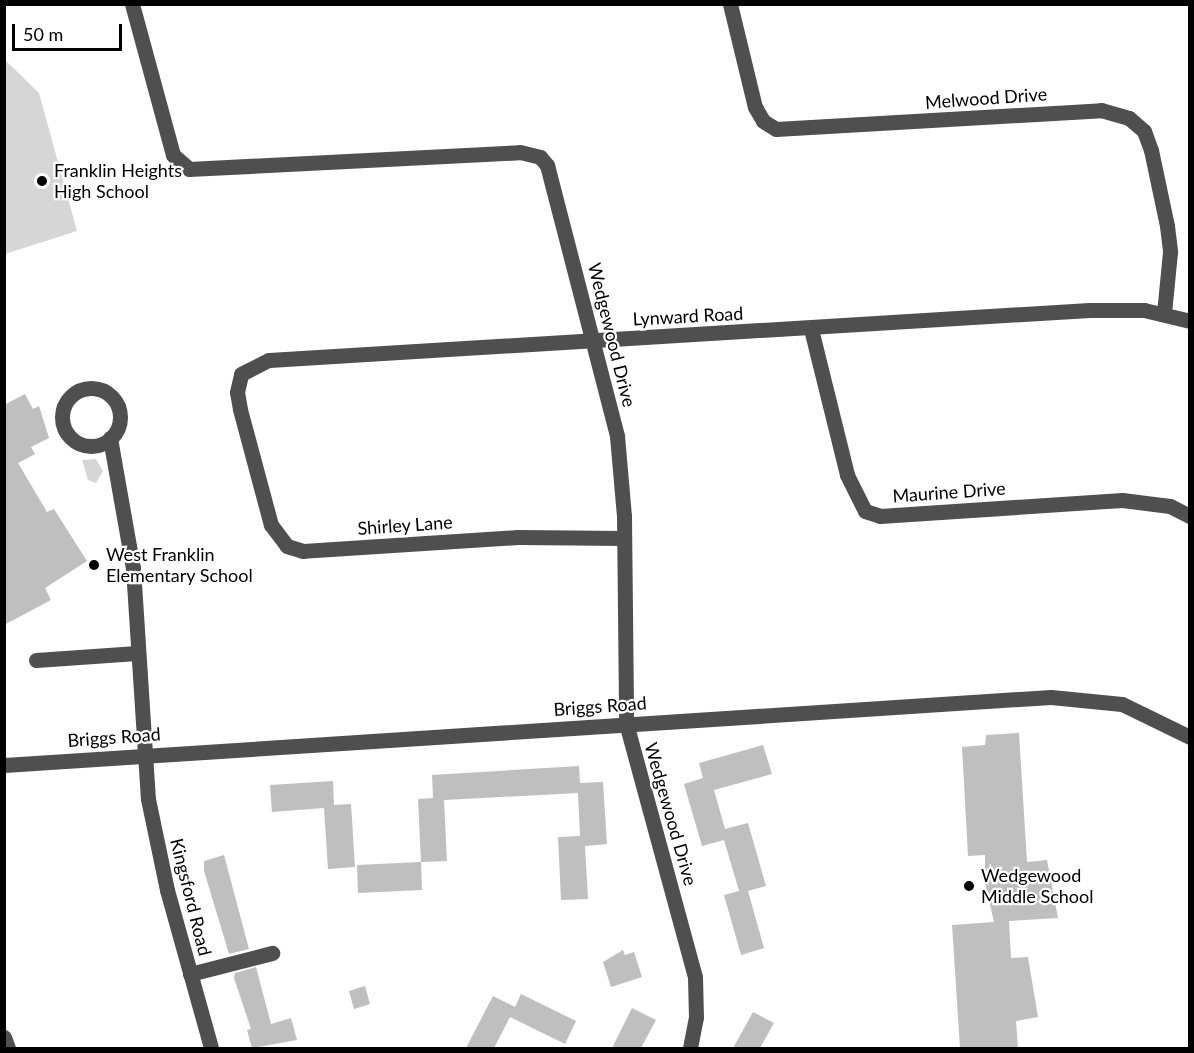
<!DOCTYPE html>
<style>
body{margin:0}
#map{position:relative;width:1194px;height:1053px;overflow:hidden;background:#fff;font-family:Lato,sans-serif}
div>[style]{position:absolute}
.green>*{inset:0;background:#d6d6d6}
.building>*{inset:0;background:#bfbfbf}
.minor>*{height:15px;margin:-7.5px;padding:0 7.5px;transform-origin:7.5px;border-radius:7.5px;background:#4f4f4f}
.minor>.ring{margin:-7.5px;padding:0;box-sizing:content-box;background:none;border:15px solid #4f4f4f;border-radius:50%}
.dots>*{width:16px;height:16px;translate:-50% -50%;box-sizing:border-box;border:3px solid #fff;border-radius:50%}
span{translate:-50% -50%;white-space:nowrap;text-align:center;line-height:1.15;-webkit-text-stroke:4.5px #fff;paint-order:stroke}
.street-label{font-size:18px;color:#000}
.poi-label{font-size:18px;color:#000}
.left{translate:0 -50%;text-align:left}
.frame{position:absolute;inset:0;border:6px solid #000;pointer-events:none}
.scale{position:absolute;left:12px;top:24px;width:110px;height:27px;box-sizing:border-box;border:3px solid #000;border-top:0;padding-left:8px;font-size:18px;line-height:21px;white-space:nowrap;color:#000;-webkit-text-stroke:4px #fff;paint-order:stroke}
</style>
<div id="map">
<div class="green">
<i style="clip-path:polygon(4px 59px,39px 93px,77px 231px,5px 254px)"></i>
<i style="clip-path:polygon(96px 459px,103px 471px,96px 483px,88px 480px,82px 460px)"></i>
</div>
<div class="building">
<i style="clip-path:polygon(25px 394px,33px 409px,39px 406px,49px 438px,31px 447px,35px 454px,18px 463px,47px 512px,54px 509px,87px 561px,45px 588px,51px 600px,4px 625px,4px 405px)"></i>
<i style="clip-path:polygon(1019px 733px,1027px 862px,1047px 860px,1058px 918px,1009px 921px,1011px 958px,1028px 957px,1038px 1017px,1016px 1021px,1018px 1048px,960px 1048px,952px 925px,994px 922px,985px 883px,985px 855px,968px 856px,962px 747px,985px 745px,986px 735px)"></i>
<i style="clip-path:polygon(763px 745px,772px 774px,714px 790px,725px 829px,748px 823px,766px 886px,748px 891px,764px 948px,741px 955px,724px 895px,739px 891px,724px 840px,702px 846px,684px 784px,703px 778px,699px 763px)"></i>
<i style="clip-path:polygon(579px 766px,580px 783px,603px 782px,607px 844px,585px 846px,588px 899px,561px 900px,558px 837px,580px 836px,578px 793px,444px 800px,447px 861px,421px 862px,418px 799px,433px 798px,432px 775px)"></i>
<i style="clip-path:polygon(333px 781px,334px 805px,351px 804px,355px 867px,328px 869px,324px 808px,272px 812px,270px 785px)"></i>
<i style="clip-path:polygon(224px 855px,249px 949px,229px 954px,204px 871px,204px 861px)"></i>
<i style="clip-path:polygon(421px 862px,422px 890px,358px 893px,357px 865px)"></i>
<i style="clip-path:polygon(623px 950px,625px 955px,634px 952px,642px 977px,611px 987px,603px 962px)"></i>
<i style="clip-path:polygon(256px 967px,271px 1024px,291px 1018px,297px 1040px,252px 1048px,247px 1030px,251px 1029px,234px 978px,235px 973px)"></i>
<i style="clip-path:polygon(365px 986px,370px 1004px,354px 1009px,349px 991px)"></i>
<i style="clip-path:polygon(521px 994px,576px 1021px,565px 1044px,510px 1017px,494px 1048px,466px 1048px,493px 996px,515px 1007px)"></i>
<i style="clip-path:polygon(632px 1008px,656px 1020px,641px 1048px,612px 1048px)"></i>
<i style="clip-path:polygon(753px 1012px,774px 1023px,760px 1048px,733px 1048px)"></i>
</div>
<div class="minor">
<i style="left:132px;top:4px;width:156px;rotate:74.8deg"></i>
<i style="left:173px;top:155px;width:21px;rotate:41deg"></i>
<i style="left:189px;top:169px;width:331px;rotate:-2.9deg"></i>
<i style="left:520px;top:152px;width:21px;rotate:14deg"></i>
<i style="left:540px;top:157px;width:11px;rotate:49deg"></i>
<i style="left:547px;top:165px;width:280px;rotate:75.5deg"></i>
<i style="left:617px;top:436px;width:80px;rotate:85deg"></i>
<i style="left:624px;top:516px;width:207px;rotate:89.4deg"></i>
<i style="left:626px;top:723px;width:263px;rotate:74.8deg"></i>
<i style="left:695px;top:977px;width:40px;rotate:88.6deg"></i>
<i style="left:696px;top:1017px;width:32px;rotate:101deg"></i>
<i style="left:730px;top:4px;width:106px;rotate:76.4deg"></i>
<i style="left:755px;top:107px;width:16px;rotate:60deg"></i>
<i style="left:763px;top:121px;width:15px;rotate:32deg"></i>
<i style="left:776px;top:129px;width:326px;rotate:-3.3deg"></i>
<i style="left:1101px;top:110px;width:29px;rotate:16deg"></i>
<i style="left:1129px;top:118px;width:20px;rotate:41deg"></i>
<i style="left:1144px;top:131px;width:20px;rotate:70deg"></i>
<i style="left:1151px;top:150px;width:78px;rotate:78.1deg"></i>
<i style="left:1167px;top:226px;width:26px;rotate:83deg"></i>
<i style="left:1170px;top:252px;width:61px;rotate:95.6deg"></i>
<i style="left:811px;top:329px;width:150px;rotate:76.1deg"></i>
<i style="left:847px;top:475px;width:40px;rotate:63.4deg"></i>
<i style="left:865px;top:511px;width:16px;rotate:18deg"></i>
<i style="left:880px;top:516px;width:243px;rotate:-3.8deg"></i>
<i style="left:1122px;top:500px;width:48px;rotate:7.1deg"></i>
<i style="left:1170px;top:506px;width:22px;rotate:27deg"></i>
<i class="ring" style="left:62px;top:388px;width:43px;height:43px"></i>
<i style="left:110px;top:438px;width:132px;rotate:80deg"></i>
<i style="left:133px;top:568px;width:231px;rotate:86.3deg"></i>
<i style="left:148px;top:799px;width:93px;rotate:78.2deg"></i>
<i style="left:167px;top:890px;width:164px;rotate:74.4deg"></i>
<i style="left:624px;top:538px;width:106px;rotate:-179.5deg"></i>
<i style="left:518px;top:537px;width:215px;rotate:176.3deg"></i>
<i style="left:303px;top:551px;width:17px;rotate:-163deg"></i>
<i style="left:287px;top:546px;width:26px;rotate:-127deg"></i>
<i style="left:271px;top:525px;width:120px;rotate:-105deg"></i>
<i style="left:240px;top:409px;width:17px;rotate:-100deg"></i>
<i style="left:237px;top:392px;width:18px;rotate:-77deg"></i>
<i style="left:241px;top:374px;width:31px;rotate:-27deg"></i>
<i style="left:269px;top:360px;width:822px;rotate:-3.49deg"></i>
<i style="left:1089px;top:310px;width:55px"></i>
<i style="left:1144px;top:310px;width:47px;rotate:13.4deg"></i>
<i style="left:36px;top:660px;width:101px;rotate:-4deg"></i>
<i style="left:4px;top:765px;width:1049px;rotate:-3.72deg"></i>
<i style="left:1051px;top:697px;width:71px;rotate:5.6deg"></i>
<i style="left:1122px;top:704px;width:76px;rotate:25.9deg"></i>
<i style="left:190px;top:974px;width:85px;rotate:-14.4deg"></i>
<i style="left:4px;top:1037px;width:12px;rotate:70deg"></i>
</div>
<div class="dots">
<i style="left:42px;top:181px;background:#000"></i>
<i style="left:94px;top:565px;background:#000"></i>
<i style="left:969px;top:886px;background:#000"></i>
</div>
<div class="street-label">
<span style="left:986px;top:98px;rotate:-4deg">Melwood Drive</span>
<span style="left:688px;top:316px;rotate:-3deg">Lynward Road</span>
<span style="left:612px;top:335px;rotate:76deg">Wedgewood Drive</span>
<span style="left:949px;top:492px;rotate:-4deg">Maurine Drive</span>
<span style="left:405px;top:525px;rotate:-4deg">Shirley Lane</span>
<span style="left:600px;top:706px;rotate:-4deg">Briggs Road</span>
<span style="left:114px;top:737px;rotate:-4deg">Briggs Road</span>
<span style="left:671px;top:814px;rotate:74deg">Wedgewood Drive</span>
<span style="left:191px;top:897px;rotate:76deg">Kingsford Road</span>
</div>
<div class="poi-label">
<span class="left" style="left:54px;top:181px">Franklin Heights<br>High School</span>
<span class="left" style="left:106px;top:565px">West Franklin<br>Elementary School</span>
<span class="left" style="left:981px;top:886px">Wedgewood<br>Middle School</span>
</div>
<div class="frame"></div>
<div class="scale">50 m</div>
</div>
